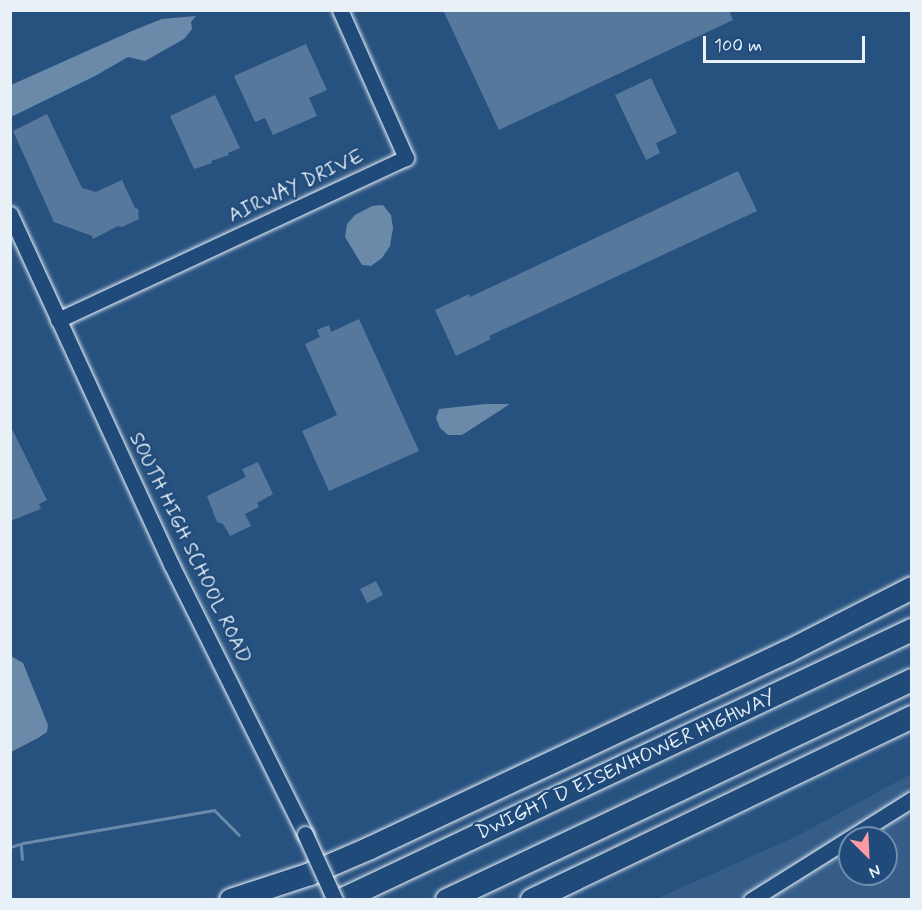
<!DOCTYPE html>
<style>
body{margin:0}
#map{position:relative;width:922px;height:910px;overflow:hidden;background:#27517f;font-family:Mynerve,sans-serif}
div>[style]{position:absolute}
.built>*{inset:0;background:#355d88}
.water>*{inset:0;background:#6b8aaa}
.stream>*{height:3px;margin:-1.5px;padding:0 1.5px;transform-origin:1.5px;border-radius:1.5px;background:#6b8aaa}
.building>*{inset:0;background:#57789d}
.roads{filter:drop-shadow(0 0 2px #e8f1f8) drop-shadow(0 0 2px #e8f1f8)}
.minor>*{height:15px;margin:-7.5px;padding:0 7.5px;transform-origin:7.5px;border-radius:7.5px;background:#1f4a7a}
.highway>*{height:22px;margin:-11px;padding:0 11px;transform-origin:11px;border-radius:11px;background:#1f4a7a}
.bridges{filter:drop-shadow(0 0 2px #e8f1f8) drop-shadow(0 0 2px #e8f1f8)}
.minor-bridge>*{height:15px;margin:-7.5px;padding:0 7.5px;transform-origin:7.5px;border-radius:7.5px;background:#1f4a7a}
span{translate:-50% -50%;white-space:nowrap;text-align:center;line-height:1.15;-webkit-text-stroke:4.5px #1f4a7a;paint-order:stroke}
.street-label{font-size:20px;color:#e8f1f8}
.frame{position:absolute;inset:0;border:12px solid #e8f1f8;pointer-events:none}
.north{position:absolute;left:838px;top:826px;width:60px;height:60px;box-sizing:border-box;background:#1f4a7a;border:2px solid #6f8dac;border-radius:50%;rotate:156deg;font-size:16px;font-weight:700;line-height:24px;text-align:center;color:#e8f1f8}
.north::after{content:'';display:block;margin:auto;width:21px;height:27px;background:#ff9aa2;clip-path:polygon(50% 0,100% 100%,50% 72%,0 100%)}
.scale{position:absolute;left:703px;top:36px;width:162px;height:27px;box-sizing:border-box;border:3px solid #e8f1f8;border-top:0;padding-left:8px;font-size:18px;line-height:21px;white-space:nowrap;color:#e8f1f8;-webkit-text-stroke:4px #1f4a7a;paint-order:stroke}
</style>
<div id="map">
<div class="built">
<i style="clip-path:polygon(evenodd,911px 774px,911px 899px,654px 900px,797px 836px,911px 774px,850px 838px,886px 838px,886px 874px,850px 874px,850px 838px)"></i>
</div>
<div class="water">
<i style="clip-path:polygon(196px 16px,191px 22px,192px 29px,184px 39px,145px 61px,128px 57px,95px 76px,11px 117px,11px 85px,134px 30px,162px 19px)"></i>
<i style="clip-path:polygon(383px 205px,391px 215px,393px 228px,390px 246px,382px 258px,371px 266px,362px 265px,345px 237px,347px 224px,355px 215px,372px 206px)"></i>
<i style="clip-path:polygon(485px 404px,510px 404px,462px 435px,448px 435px,440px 428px,436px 418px,439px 409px)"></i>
<i style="clip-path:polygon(11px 656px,23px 663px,48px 725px,47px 732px,38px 738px,11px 752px)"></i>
</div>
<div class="stream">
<i style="left:21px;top:846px;width:13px;rotate:86deg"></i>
<i style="left:10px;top:847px;width:14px;rotate:-17deg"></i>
<i style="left:23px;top:843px;width:194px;rotate:-9.8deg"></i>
<i style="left:214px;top:810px;width:35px;rotate:45deg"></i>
</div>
<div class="building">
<i style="clip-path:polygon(443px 10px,729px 10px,733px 20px,499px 130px)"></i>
<i style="clip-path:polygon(306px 44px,327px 90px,309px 98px,317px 116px,273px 135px,265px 118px,255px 122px,234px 76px)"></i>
<i style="clip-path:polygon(651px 78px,677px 133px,656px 143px,660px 153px,646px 160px,615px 95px)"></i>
<i style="clip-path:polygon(215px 95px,240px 148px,228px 153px,229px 155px,211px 161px,212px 163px,194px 169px,170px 116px)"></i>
<i style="clip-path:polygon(47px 114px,82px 188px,96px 192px,122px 180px,135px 208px,138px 209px,139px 219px,122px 227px,118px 226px,93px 239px,92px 236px,54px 222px,13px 131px)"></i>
<i style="clip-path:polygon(738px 171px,757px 211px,489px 336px,491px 339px,456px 356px,435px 310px,469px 294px,470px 297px)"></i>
<i style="clip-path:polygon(359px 319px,419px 451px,329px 491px,302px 431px,337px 415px,305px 344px,320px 337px,317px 330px,329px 325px,331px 332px)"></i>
<i style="clip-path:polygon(10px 425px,47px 500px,39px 504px,41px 509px,10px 521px)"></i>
<i style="clip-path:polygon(258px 462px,273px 494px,257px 503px,259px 507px,245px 514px,251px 526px,230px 536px,223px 524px,217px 522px,207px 496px,246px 477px,242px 469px)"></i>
<i style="clip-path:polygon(376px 581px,383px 595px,367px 603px,360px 589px)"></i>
</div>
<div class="roads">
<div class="minor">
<i style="left:10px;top:214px;width:385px;rotate:65.3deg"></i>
<i style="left:171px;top:564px;width:301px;rotate:63.6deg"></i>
<i style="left:58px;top:320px;width:384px;rotate:-25deg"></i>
<i style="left:406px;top:158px;width:162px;rotate:-114deg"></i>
<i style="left:751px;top:900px;width:190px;rotate:-32.1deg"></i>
</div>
<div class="highway">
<i style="left:231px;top:900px;width:83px;rotate:-18.2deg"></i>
<i style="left:310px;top:874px;width:65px;rotate:-23.4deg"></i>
<i style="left:370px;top:848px;width:461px;rotate:-25.2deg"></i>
<i style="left:787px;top:652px;width:140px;rotate:-27.1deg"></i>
<i style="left:341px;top:900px;width:632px;rotate:-25.31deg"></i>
<i style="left:447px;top:900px;width:514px;rotate:-25.32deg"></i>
<i style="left:532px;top:900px;width:422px;rotate:-25.7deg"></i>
</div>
</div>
<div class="bridges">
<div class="minor-bridge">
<i style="left:305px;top:834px;width:72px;rotate:65.6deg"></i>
</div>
</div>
<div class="street-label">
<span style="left:296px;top:186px;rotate:-25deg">AIRWAY DRIVE</span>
<span style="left:190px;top:548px;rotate:64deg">SOUTH HIGH SCHOOL ROAD</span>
<span style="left:626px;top:765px;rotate:-25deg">DWIGHT D EISENHOWER HIGHWAY</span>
</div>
<div class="frame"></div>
<div class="north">N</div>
<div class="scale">100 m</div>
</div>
